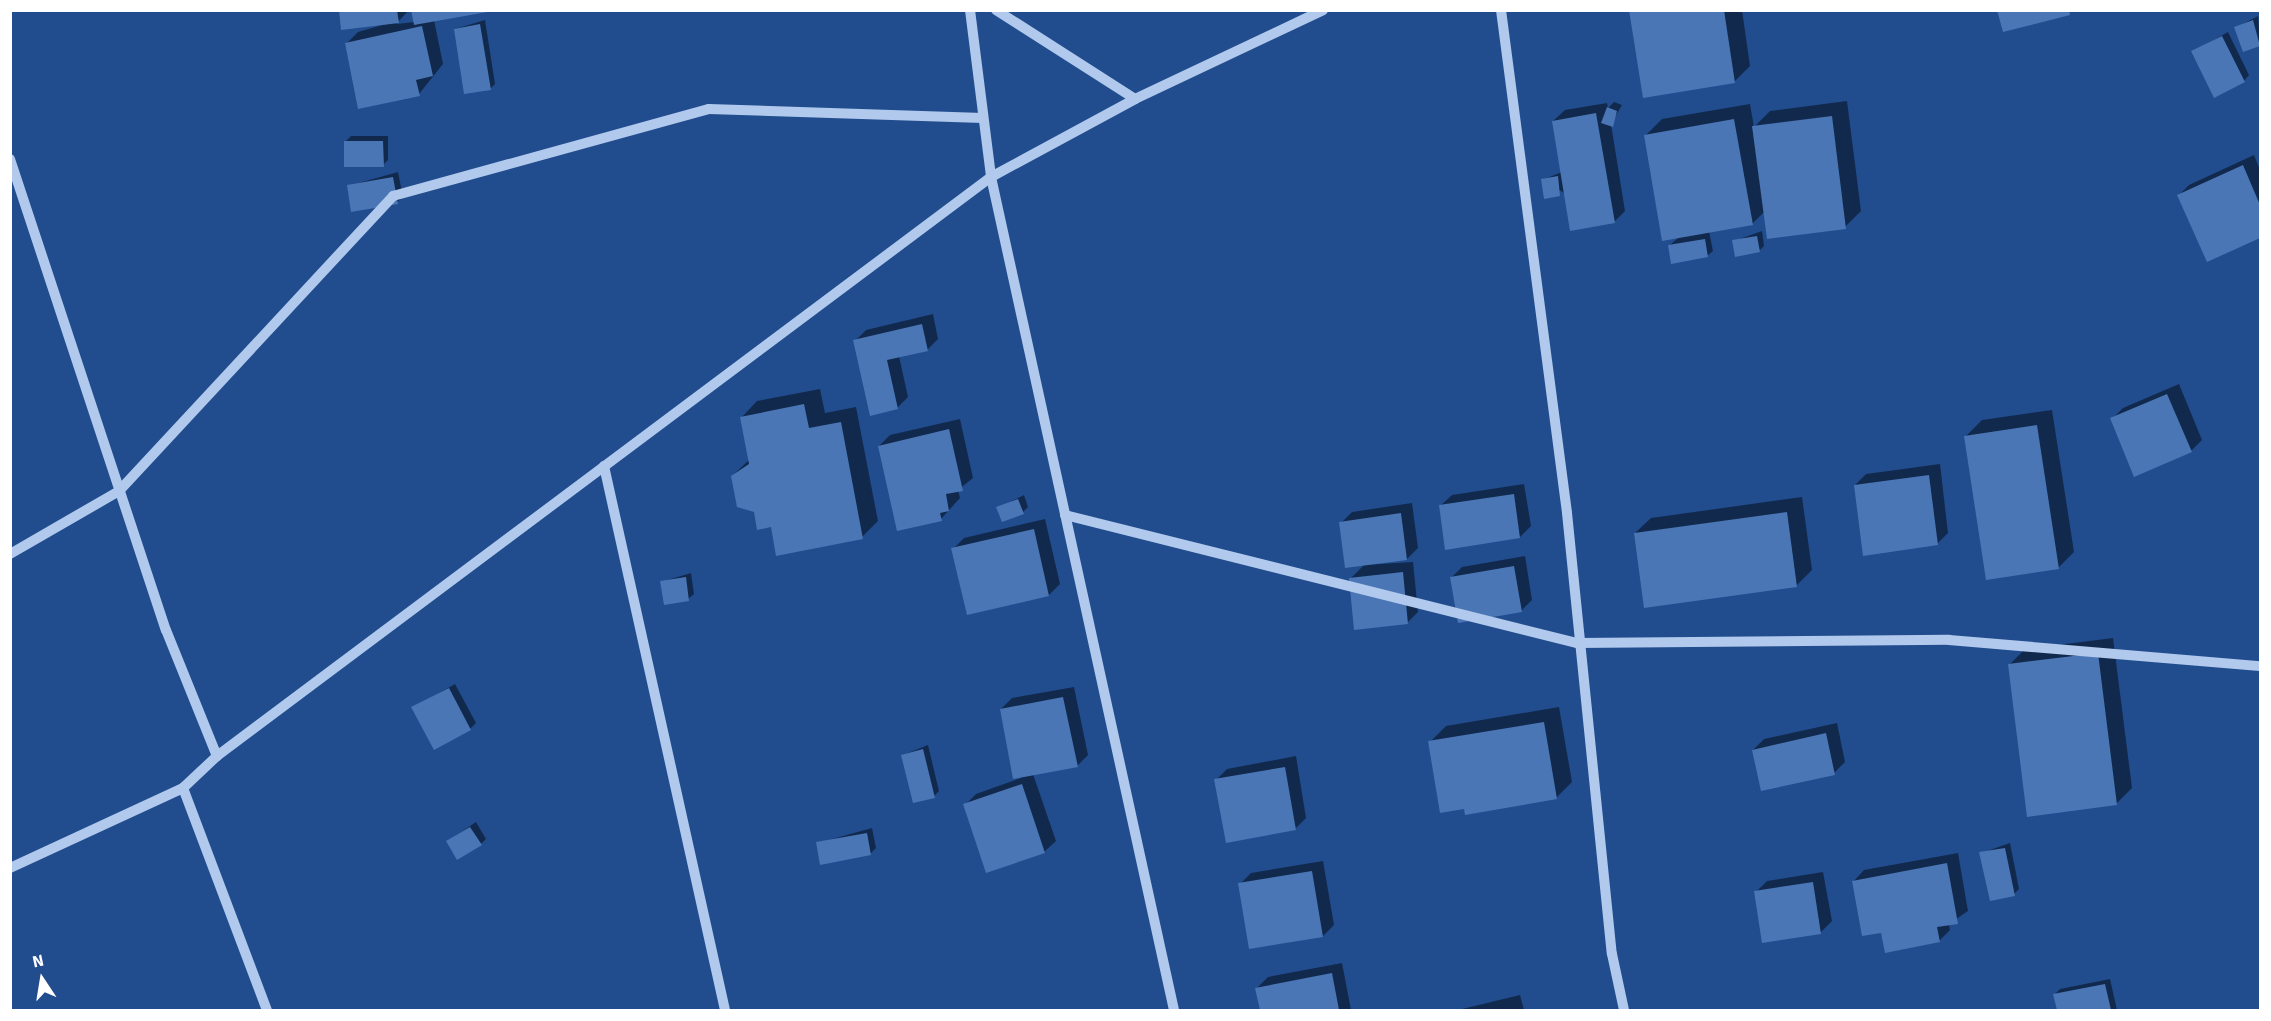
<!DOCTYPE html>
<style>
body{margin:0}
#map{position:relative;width:2271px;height:1021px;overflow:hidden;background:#214d8f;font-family:Signika,sans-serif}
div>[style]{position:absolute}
.shadow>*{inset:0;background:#0007}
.building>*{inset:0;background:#4a76b6}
.minor>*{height:10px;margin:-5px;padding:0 5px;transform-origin:5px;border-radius:5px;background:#b1c9ec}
span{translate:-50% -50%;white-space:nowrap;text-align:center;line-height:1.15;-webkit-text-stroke:4.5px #214d8f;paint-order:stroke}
.frame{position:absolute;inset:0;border:12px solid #fff;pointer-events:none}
.north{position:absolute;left:12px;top:949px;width:60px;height:60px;-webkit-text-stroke:4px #214d8f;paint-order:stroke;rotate:348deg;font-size:16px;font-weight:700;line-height:24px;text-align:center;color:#fff}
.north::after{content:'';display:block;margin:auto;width:21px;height:27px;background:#fff;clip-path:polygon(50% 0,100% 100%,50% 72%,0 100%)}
</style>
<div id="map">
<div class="shadow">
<i style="clip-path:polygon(340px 10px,409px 10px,396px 24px,434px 20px,443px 64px,419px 94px,347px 43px,358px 32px,393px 22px)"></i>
<i style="clip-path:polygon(1630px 10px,1742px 10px,1750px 66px,1734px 82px)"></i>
<i style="clip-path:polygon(2258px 16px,2260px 44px,2244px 50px,2235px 28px)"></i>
<i style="clip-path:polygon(485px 20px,495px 84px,490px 89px,455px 29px)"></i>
<i style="clip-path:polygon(2228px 32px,2249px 75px,2244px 81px,2193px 52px)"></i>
<i style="clip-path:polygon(1847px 101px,1861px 211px,1845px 227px,1765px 211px,1752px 224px,1709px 231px,1713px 251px,1707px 256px,1670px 245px,1679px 237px,1646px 135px,1662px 119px,1750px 104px,1754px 127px,1770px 111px)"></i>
<i style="clip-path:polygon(1614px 102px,1622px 105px,1611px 124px,1625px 211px,1614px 222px,1542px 180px,1562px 172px,1553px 121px,1565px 110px,1607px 103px,1608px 108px)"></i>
<i style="clip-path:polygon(351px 136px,388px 136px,388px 160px,383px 165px,345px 142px)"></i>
<i style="clip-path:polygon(2254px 155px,2260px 170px,2260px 236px,2208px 260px,2178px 196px,2189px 185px)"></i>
<i style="clip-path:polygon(398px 172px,403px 197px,397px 202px,348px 186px)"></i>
<i style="clip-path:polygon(1762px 231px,1764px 246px,1759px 251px,1734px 241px)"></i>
<i style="clip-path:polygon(933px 314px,938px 339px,927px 350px,899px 356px,908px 397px,897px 408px,855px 341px,866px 330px)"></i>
<i style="clip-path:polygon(2179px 384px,2202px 440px,2191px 451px,2112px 419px,2123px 408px)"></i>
<i style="clip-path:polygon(820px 389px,825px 413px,856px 407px,878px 521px,862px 537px,772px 525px,732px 476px,750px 459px,742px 417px,757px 401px)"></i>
<i style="clip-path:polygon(2052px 410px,2074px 552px,2058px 568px,1966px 436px,1982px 420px)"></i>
<i style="clip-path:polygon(960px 419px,973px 478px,958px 490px,960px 498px,941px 519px,879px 446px,890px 435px)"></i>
<i style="clip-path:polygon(1940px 464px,1948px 533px,1937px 544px,1855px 485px,1866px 474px)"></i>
<i style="clip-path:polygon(1524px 484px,1531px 526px,1520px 537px,1440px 506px,1452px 495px)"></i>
<i style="clip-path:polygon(1024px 495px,1028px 507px,1023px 512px,998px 508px)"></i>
<i style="clip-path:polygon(1802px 497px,1812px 570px,1796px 586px,1635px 533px,1651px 518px)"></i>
<i style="clip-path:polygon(1412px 503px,1418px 548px,1407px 559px,1341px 523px,1352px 512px)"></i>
<i style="clip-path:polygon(1045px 519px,1060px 584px,1049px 595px,953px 549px,964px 538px)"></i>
<i style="clip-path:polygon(1525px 556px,1532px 600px,1521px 611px,1451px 578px,1462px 567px)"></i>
<i style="clip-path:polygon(1413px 562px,1418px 612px,1407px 623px,1351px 578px,1364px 565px)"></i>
<i style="clip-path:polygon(691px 573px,694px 594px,688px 599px,661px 582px)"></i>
<i style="clip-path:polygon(2113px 638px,2132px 788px,2116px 804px,2009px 665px,2025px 649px)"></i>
<i style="clip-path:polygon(455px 684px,476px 723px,470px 729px,413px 708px)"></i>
<i style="clip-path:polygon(1074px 687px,1088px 755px,1077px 766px,1033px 774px,1056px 841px,1044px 852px,965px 805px,976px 794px,1021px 778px,1001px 709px,1012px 698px)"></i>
<i style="clip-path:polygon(1559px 707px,1572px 782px,1556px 798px,1465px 808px,1430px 742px,1446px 726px)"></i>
<i style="clip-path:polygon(1837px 723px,1845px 762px,1834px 773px,1753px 750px,1764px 739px)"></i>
<i style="clip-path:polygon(928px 745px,939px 791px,934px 796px,903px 755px)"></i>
<i style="clip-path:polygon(1296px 756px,1306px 818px,1295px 829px,1216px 780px,1227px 769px)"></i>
<i style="clip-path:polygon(476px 822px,486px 839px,481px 844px,448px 841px)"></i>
<i style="clip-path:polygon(872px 828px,876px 848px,870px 854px,818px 843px)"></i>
<i style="clip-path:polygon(2010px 843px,2019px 889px,2014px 894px,1981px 853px)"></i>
<i style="clip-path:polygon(1958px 853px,1968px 911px,1949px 924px,1950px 930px,1939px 941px,1883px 931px,1853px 882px,1864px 870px)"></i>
<i style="clip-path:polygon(1323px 861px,1334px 925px,1323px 936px,1240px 884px,1251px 873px)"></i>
<i style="clip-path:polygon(1823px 872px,1832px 921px,1821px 932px,1756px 892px,1767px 881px)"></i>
<i style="clip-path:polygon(1342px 963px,1351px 1010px,1261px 1010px,1257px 988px,1268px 977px)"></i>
<i style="clip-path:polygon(2110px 979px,2117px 1010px,2058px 1010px,2055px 994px,2060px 989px)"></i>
<i style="clip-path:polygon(1520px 995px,1524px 1010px,1458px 1010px)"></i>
</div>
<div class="building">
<i style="clip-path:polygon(339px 10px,397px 10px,399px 23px,341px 30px)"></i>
<i style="clip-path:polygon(411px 10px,487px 10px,487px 12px,414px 25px)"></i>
<i style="clip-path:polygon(1629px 10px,1724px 10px,1735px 83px,1643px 98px)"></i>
<i style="clip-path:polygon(1997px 10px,2069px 10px,2070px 15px,2003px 32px)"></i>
<i style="clip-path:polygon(2253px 20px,2260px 46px,2243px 52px,2234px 27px)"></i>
<i style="clip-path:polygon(480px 24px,491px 90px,464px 94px,454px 29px)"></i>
<i style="clip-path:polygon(422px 26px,433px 76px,416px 80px,420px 96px,358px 109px,345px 43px)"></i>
<i style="clip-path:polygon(2222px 36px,2245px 82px,2214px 98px,2191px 51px)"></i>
<i style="clip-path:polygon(1607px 107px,1617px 111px,1613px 127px,1601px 123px)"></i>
<i style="clip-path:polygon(1596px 113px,1615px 223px,1570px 231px,1552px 121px)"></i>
<i style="clip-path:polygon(1832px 116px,1846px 229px,1767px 239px,1752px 126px)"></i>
<i style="clip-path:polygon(1734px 119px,1753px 225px,1662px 241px,1644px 135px)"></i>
<i style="clip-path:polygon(344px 141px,383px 141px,384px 167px,344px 167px)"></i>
<i style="clip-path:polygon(2243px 165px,2260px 205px,2260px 238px,2207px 262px,2177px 195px)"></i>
<i style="clip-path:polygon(1558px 176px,1560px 196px,1544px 199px,1541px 179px)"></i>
<i style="clip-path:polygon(393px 177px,398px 204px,351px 212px,347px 185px)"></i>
<i style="clip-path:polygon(1757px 236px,1760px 252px,1735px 257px,1732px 240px)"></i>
<i style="clip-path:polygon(1705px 239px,1708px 257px,1671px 264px,1668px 245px)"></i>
<i style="clip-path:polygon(922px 324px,928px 351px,887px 360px,898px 409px,870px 416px,853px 340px)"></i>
<i style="clip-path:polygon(2167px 394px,2192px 452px,2134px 477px,2110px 418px)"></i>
<i style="clip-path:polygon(804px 404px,809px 428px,841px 422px,863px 539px,776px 556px,771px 527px,757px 530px,754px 512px,737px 507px,731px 476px,749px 464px,740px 417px)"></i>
<i style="clip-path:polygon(2037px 425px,2059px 569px,1986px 580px,1964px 436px)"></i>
<i style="clip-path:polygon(949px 429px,963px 491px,946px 494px,949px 511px,940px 513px,942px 521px,897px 531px,878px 446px)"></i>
<i style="clip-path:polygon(1929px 475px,1938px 545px,1863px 556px,1854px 485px)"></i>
<i style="clip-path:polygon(1514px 494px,1520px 538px,1445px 550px,1439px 505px)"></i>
<i style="clip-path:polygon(1018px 499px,1024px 514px,1002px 522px,996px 507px)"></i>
<i style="clip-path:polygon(1787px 512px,1797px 587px,1644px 608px,1634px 533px)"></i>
<i style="clip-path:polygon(1401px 513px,1407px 560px,1345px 568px,1339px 522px)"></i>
<i style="clip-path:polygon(1034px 529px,1049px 596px,967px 615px,951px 548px)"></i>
<i style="clip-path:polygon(1514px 566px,1522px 612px,1458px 623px,1450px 577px)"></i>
<i style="clip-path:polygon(1403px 572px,1408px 624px,1354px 630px,1349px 578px)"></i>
<i style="clip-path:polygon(686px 577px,689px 601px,664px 605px,660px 581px)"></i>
<i style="clip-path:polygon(2098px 653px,2117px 805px,2027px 817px,2008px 664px)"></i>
<i style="clip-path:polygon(449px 688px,471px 730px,434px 750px,411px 707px)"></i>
<i style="clip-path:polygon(1063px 697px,1078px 767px,1013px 779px,1000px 709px)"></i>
<i style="clip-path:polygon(1544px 722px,1557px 799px,1465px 815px,1464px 809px,1440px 813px,1428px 741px)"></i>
<i style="clip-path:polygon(1826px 733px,1835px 775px,1761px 791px,1752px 750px)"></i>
<i style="clip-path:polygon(923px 749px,935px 798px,913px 803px,901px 755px)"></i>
<i style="clip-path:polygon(1285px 767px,1296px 830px,1226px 843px,1214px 779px)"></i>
<i style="clip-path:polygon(1022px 784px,1045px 853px,986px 873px,963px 804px)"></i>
<i style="clip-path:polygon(470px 827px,482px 845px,457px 860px,446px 841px)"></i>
<i style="clip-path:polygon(867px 833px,871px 855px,820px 865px,816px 842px)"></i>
<i style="clip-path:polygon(2005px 848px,2015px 896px,1990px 901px,1979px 852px)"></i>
<i style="clip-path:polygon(1947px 863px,1958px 924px,1937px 927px,1940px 942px,1885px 953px,1881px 933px,1862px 936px,1852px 881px)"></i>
<i style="clip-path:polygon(1312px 871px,1323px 937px,1249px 949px,1238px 883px)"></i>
<i style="clip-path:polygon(1813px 882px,1821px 934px,1762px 943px,1754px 891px)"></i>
<i style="clip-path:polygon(1332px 973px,1339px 1010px,1260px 1010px,1255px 988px)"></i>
<i style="clip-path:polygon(2105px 984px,2111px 1010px,2057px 1010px,2053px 994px)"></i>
</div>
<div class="minor">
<i style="left:970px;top:10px;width:168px;rotate:82.8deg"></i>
<i style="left:991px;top:177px;width:853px;rotate:77.61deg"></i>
<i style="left:996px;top:10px;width:165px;rotate:32.6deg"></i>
<i style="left:1501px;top:10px;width:507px;rotate:82.52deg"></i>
<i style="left:1567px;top:513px;width:443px;rotate:84.2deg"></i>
<i style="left:1612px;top:954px;width:57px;rotate:77.9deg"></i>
<i style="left:10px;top:159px;width:496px;rotate:71.7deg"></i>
<i style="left:166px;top:630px;width:136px;rotate:68deg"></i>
<i style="left:604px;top:466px;width:557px;rotate:77.46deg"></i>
<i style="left:1065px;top:515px;width:528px;rotate:14.04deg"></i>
<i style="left:1577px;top:643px;width:372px;rotate:-0.5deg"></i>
<i style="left:1949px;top:640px;width:312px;rotate:4.8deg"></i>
<i style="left:10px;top:554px;width:126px;rotate:-30deg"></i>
<i style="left:119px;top:491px;width:403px;rotate:-47.1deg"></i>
<i style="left:393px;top:196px;width:328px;rotate:-15.4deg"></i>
<i style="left:709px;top:109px;width:274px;rotate:1.9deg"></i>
<i style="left:183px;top:788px;width:237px;rotate:69.3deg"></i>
<i style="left:10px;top:868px;width:191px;rotate:-24.8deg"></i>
<i style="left:183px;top:788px;width:47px;rotate:-43.3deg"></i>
<i style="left:217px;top:756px;width:967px;rotate:-36.8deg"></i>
<i style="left:991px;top:177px;width:164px;rotate:-28.4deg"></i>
<i style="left:1135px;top:99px;width:208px;rotate:-25.3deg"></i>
</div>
<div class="frame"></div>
<div class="north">N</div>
</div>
